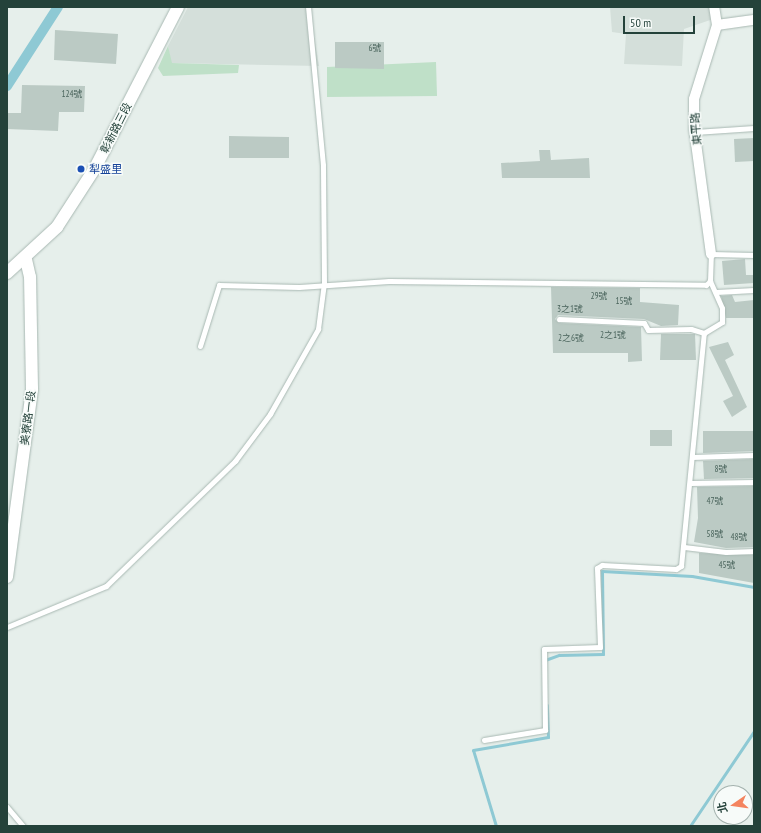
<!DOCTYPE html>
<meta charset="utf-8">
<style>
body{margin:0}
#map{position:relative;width:761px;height:833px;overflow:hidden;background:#e6efeb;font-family:"PT Sans Narrow","Noto Sans TC",sans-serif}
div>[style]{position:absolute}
.built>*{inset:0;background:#d4dfda}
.green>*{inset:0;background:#bfe0c8}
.stream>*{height:3px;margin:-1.5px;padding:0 1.5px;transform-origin:1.5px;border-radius:1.5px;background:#8ec9d4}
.canal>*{height:10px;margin:-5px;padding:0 5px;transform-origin:5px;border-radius:5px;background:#8ec9d4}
.building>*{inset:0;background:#bbcac4}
.roads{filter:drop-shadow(0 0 1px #a8b8b2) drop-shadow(0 0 1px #a8b8b2)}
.lane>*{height:5px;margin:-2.5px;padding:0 2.5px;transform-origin:2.5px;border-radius:2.5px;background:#fff}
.street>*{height:10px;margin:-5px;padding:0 5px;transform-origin:5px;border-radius:5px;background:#fff}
.secondary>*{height:12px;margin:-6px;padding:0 6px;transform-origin:6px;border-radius:6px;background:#fff}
.dots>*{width:11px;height:11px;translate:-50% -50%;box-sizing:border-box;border:2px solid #f7fbf9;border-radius:50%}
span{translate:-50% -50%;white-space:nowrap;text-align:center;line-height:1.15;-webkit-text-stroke:3px #f7fbf9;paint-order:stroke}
.number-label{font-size:9px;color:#4a645c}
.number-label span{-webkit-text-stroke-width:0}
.street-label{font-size:11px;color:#24423a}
.transit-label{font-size:11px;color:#164399}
.left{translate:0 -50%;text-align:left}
.frame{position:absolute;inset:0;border:8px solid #24423a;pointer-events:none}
.north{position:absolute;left:713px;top:785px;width:40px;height:40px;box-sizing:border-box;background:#f7fbf9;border:1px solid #a3b1ad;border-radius:50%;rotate:257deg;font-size:11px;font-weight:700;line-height:16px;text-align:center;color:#24423a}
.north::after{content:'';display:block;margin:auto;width:14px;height:18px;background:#f4845f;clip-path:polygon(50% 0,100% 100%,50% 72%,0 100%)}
.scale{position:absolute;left:623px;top:16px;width:72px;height:18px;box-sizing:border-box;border:2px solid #24423a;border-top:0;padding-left:5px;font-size:12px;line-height:14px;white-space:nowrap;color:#24423a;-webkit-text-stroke:3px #f7fbf9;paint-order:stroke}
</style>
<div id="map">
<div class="built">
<i style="clip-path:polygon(188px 7px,309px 7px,319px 66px,171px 63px,168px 46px)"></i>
<i style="clip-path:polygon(610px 7px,714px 7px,716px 18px,684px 29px,682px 66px,624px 64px,626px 34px,612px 32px)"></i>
</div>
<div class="green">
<i style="clip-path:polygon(168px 46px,172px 63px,239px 65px,238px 73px,163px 76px,158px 68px)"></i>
<i style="clip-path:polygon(436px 62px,437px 96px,327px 97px,327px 67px)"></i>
</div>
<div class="stream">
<i style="left:545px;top:660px;width:15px;rotate:-20deg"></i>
<i style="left:559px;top:655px;width:44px;rotate:-1.3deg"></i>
<i style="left:603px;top:654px;width:83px;rotate:-90.7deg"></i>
<i style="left:602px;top:571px;width:90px;rotate:3.2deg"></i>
<i style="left:692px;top:576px;width:63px;rotate:10.1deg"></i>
<i style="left:496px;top:826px;width:79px;rotate:-106.8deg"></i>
<i style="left:473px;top:750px;width:76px;rotate:-9.8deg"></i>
<i style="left:548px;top:737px;width:32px;rotate:-92deg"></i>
<i style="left:690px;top:826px;width:115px;rotate:-56deg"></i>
</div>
<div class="canal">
<i style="left:7px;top:86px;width:94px;rotate:-57.2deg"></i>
</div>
<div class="building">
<i style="clip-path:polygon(55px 30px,118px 34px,116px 64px,54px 60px)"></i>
<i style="clip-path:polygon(335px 42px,384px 42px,384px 69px,335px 68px)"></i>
<i style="clip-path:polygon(22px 85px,85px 86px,84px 112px,59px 112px,58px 131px,7px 129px,7px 113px,21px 113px)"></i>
<i style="clip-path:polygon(229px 136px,289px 137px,289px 158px,229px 158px)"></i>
<i style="clip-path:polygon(754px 138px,754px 161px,735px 162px,734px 139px)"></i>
<i style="clip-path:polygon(539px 150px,550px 150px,551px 160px,589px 158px,590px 178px,502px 178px,501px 163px,540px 161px)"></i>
<i style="clip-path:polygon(745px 259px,746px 275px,754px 275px,754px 283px,724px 285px,722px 261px)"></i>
<i style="clip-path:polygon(551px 287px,640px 288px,640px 302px,679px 305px,678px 325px,661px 326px,644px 319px,558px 315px,555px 319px,559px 323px,641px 327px,642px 361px,628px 362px,628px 353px,553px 353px)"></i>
<i style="clip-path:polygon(732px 295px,735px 302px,754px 300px,754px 318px,726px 318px,721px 296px)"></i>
<i style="clip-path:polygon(661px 334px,695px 334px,696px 360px,660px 360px)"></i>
<i style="clip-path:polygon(728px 342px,734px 355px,725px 360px,747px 407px,732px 417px,723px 401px,733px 396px,709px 347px)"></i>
<i style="clip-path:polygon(650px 430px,672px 430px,672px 446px,650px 446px)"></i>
<i style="clip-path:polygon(703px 431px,754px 431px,754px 451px,703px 453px)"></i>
<i style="clip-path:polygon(754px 459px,754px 478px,704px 479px,703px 461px)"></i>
<i style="clip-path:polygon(754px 486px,754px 547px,726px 548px,694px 542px,698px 518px,697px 487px)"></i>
<i style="clip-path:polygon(699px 553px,754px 555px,754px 583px,699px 573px)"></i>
</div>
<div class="roads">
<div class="lane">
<i style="left:695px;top:132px;width:59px;rotate:-3.9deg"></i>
<i style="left:716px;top:292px;width:38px;rotate:-3deg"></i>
<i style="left:559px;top:319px;width:85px;rotate:2.7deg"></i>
<i style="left:644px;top:323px;width:8px;rotate:60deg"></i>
<i style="left:648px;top:330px;width:43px;rotate:-1.3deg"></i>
<i style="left:691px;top:329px;width:14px;rotate:17deg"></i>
<i style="left:200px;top:346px;width:64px;rotate:-72.7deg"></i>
<i style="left:219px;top:285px;width:80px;rotate:1.4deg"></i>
<i style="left:299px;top:287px;width:90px;rotate:-3.8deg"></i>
<i style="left:389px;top:281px;width:317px;rotate:0.7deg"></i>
<i style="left:706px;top:285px;width:6px;rotate:-45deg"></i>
<i style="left:710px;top:281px;width:27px;rotate:-88deg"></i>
<i style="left:711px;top:254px;width:43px;rotate:1.3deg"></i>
<i style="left:692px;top:457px;width:62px;rotate:-1.8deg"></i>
<i style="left:690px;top:483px;width:64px;rotate:-0.9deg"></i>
<i style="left:684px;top:547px;width:42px;rotate:6.8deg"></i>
<i style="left:726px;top:552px;width:28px;rotate:-2deg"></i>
<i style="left:7px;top:627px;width:107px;rotate:-22.5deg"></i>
<i style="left:106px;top:586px;width:180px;rotate:-44.1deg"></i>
<i style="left:235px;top:461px;width:59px;rotate:-53.3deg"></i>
<i style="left:270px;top:414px;width:98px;rotate:-60.5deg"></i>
<i style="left:318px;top:329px;width:46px;rotate:-82.6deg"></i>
<i style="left:324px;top:283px;width:118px;rotate:-90.5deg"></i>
<i style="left:323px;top:165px;width:159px;rotate:-95.4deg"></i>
<i style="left:484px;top:740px;width:62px;rotate:-9.3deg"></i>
<i style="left:545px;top:730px;width:81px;rotate:-90.7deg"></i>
<i style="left:544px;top:649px;width:56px;rotate:-2deg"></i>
<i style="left:600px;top:647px;width:79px;rotate:-92.2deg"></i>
<i style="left:597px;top:568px;width:6px;rotate:-31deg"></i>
<i style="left:602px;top:565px;width:74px;rotate:3.1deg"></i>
<i style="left:676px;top:569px;width:6px;rotate:-31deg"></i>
<i style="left:681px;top:566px;width:234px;rotate:-84.4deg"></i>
<i style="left:704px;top:333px;width:21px;rotate:-31deg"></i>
<i style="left:722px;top:322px;width:14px;rotate:-90deg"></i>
<i style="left:722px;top:308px;width:30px;rotate:-114deg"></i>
<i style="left:7px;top:807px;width:25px;rotate:50deg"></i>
</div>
<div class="street">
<i style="left:717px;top:25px;width:37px;rotate:-8deg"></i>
<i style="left:711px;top:254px;width:126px;rotate:-97.7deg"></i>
<i style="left:694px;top:129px;width:30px;rotate:-90deg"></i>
<i style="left:694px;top:99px;width:77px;rotate:-72.7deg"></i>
<i style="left:717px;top:25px;width:18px;rotate:-99deg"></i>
</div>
<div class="secondary">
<i style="left:7px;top:273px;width:68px;rotate:-42.6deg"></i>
<i style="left:57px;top:227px;width:70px;rotate:-57.2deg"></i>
<i style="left:95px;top:168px;width:181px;rotate:-62.7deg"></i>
<i style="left:7px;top:577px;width:190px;rotate:-82.4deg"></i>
<i style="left:32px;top:389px;width:112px;rotate:-91deg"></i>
<i style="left:30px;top:277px;width:18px;rotate:-103deg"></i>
</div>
</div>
<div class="dots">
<i style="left:81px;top:169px;background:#1a4fb4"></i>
</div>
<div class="number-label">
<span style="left:375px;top:48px">6號</span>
<span style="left:72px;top:94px">124號</span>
<span style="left:599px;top:296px">29號</span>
<span style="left:624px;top:301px">15號</span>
<span style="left:570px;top:309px">3之1號</span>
<span style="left:613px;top:335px">2之1號</span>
<span style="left:571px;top:338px">2之6號</span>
<span style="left:721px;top:469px">8號</span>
<span style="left:715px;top:501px">47號</span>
<span style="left:715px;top:534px">58號</span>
<span style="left:739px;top:537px">48號</span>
<span style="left:727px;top:565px">45號</span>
</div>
<div class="street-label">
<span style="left:116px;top:128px;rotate:-63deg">彰新路三段</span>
<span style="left:696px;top:129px;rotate:-94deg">東平路</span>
<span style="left:28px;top:418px;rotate:-83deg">美寮路一段</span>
</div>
<div class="transit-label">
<span class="left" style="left:89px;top:169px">犁盛里</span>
</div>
<div class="frame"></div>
<div class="north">北</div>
<div class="scale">50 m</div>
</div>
